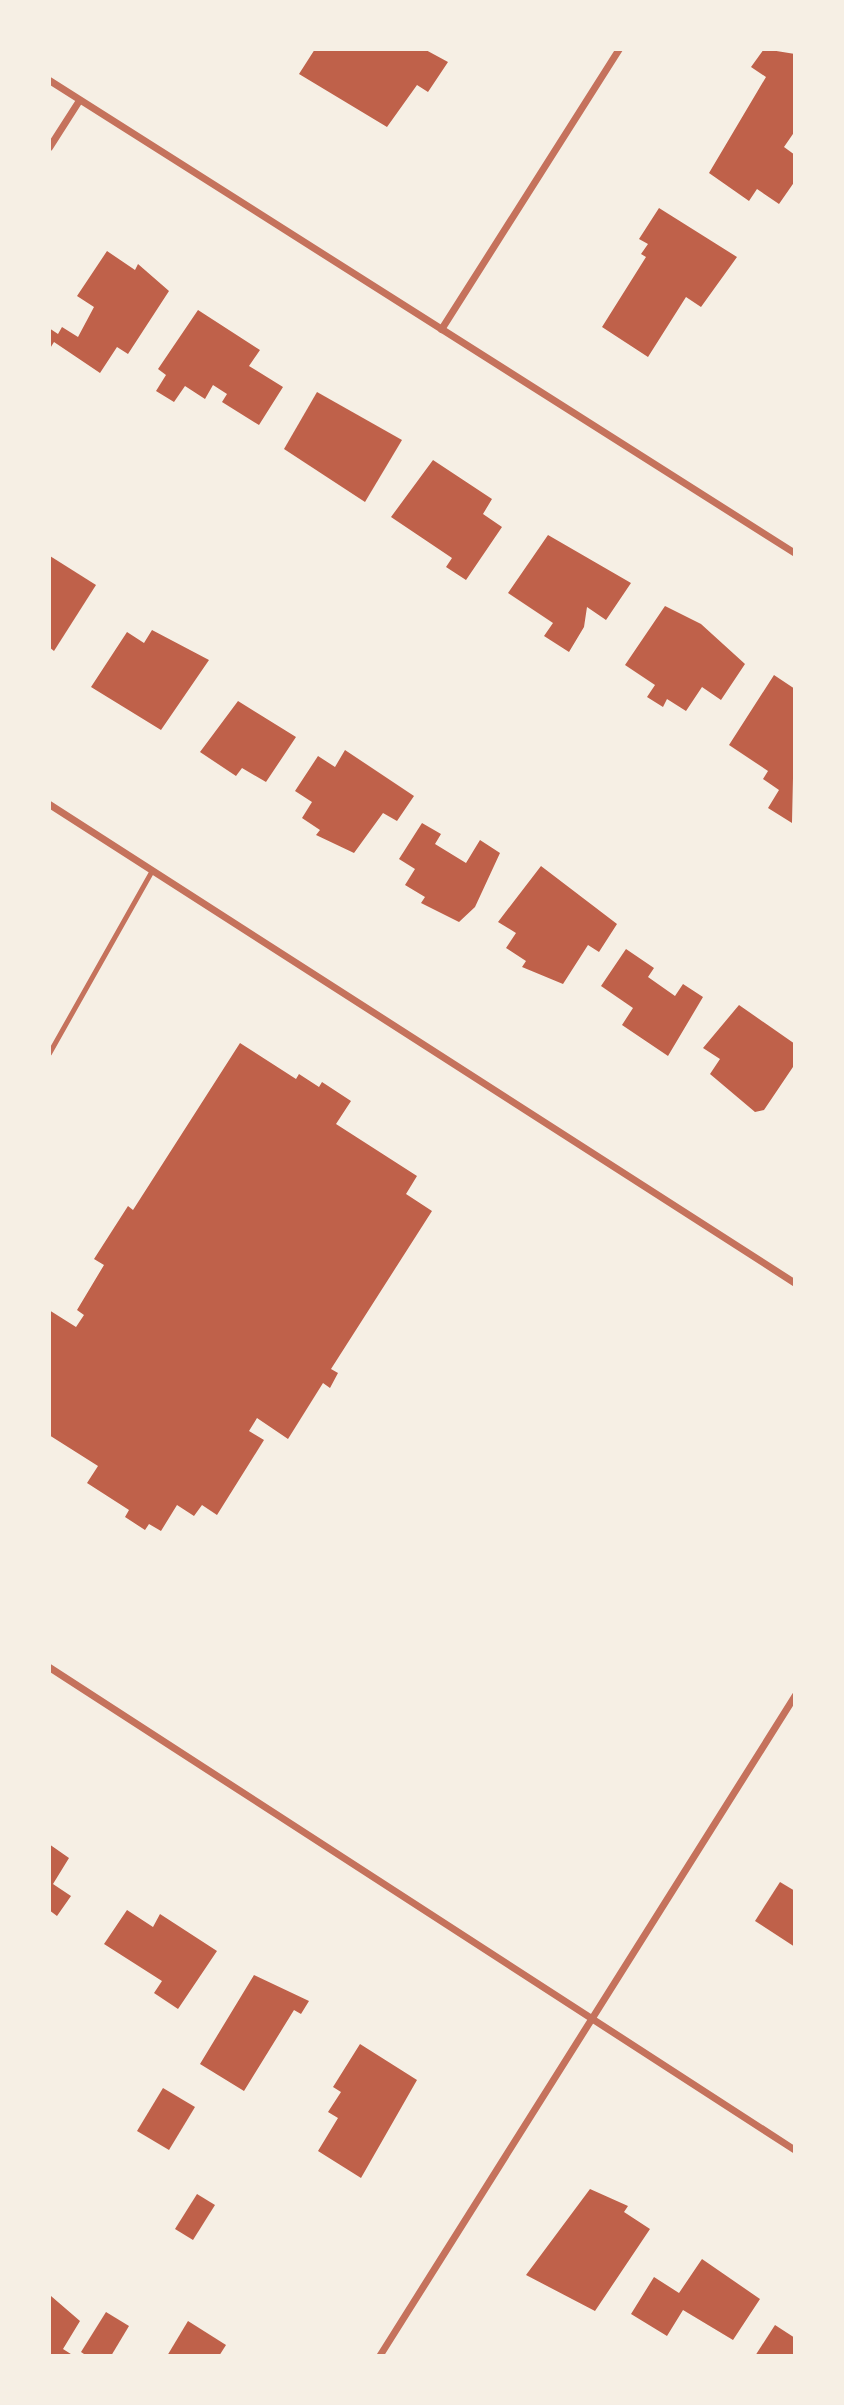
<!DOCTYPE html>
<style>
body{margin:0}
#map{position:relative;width:844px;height:2405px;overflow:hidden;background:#f6efe4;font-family:Bitter,serif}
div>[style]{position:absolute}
.building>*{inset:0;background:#bf614a}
.service>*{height:5px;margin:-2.5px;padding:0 2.5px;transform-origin:2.5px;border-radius:2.5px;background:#c5725c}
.minor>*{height:7px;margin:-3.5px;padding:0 3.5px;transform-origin:3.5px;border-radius:3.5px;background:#c5725c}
span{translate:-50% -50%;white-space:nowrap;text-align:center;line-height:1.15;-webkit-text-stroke:6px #f6efe4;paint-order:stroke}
.frame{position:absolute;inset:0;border:51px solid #f6efe4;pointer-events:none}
</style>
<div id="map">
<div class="building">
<i style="clip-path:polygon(315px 49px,424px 49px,448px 62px,428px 92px,417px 85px,387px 127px,299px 74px)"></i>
<i style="clip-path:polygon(764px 49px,795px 54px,795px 131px,784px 147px,795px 155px,795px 181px,779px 204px,757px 189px,749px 201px,709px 173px,766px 77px,751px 67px)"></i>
<i style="clip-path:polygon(659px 208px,737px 257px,701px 307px,686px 297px,648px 357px,602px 327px,646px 257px,641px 254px,648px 244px,639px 239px)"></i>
<i style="clip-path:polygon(107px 251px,135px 270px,138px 264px,169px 291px,128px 354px,117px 347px,100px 373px,54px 342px,49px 350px,49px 328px,58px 334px,62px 327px,78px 337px,94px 307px,77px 296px)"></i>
<i style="clip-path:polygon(198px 310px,260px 350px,249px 366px,283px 387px,259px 425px,222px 402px,227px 394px,213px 385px,205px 399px,185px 386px,174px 402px,156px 391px,166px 375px,158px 369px)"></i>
<i style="clip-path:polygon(317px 392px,402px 440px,365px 502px,284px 449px)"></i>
<i style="clip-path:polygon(433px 460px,492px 499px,483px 514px,502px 527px,466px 580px,446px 567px,452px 558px,391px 517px)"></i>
<i style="clip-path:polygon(548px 535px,631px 583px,606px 620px,587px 607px,584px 627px,569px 652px,544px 636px,553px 623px,508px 593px)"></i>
<i style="clip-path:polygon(50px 556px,96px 585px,54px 651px,49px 647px)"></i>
<i style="clip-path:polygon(665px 606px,701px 624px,745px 664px,721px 700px,702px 687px,686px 711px,667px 699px,663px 707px,647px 697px,655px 685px,625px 665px)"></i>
<i style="clip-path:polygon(152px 630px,209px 660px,161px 730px,91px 687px,127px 632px,144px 643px)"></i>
<i style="clip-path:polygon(774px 675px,795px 689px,792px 823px,768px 808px,779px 790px,763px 779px,768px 771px,729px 745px)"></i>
<i style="clip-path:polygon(238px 701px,296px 737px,266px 782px,242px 768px,236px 776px,200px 752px)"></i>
<i style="clip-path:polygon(345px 750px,414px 796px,397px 821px,383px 813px,354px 853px,316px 835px,320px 830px,302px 818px,312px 802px,295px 791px,318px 756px,335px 767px)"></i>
<i style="clip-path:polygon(422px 823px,441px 834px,435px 844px,466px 863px,480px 840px,500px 853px,475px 907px,459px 922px,421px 903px,425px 897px,405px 885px,415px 869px,399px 859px)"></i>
<i style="clip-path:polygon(541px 866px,617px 924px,599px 952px,588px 945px,563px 984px,522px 967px,526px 961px,506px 948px,516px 933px,498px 922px)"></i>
<i style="clip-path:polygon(626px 949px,654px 968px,648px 977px,675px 996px,683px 984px,703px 997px,668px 1056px,622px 1025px,633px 1008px,601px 986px)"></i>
<i style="clip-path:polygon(739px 1005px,795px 1044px,795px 1064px,764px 1110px,755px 1112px,710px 1074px,720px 1059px,703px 1048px)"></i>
<i style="clip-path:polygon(240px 1043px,296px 1079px,299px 1074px,319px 1087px,322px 1082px,351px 1101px,336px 1124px,417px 1176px,406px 1194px,432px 1211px,331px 1369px,338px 1373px,330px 1388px,323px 1383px,288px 1439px,257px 1418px,249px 1431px,264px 1440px,217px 1515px,202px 1505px,194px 1516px,177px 1505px,161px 1531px,149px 1524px,145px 1530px,125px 1517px,129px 1510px,87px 1483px,98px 1466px,49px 1435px,49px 1310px,76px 1327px,84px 1315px,77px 1310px,104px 1265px,94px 1259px,128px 1206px,133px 1210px)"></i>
<i style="clip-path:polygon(49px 1844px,69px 1858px,53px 1884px,71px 1896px,57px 1916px,49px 1910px)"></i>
<i style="clip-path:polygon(780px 1882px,795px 1891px,795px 1947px,755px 1921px)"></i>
<i style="clip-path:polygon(127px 1910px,153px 1927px,160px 1914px,217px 1951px,178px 2009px,154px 1993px,162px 1981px,104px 1944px)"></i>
<i style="clip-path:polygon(254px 1975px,309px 2001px,301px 2014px,294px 2010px,244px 2091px,200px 2064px)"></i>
<i style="clip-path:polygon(360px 2044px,417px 2080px,361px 2178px,318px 2151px,338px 2118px,328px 2112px,341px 2092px,333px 2087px)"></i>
<i style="clip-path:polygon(163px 2088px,195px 2107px,169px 2150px,137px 2131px)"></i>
<i style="clip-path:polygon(590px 2189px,628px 2206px,624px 2212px,650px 2229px,595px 2311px,526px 2275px)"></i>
<i style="clip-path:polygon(197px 2194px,215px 2205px,193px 2240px,175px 2229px)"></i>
<i style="clip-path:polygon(702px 2259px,760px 2299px,733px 2340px,683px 2310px,667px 2336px,631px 2314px,654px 2277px,679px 2293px)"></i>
<i style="clip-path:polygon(51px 2296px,80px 2321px,63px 2349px,74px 2356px,49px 2356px)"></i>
<i style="clip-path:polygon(106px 2312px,129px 2326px,111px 2356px,87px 2356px,81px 2352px)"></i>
<i style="clip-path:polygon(188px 2321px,226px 2345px,219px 2356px,167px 2356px)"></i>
<i style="clip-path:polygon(775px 2325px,795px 2338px,795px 2356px,755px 2356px)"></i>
</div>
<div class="service">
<i style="left:49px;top:1053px;width:210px;rotate:-60.6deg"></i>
</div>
<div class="minor">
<i style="left:49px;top:80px;width:883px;rotate:32.38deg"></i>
<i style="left:49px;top:147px;width:56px;rotate:-57.4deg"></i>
<i style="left:441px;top:329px;width:332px;rotate:-57.6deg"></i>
<i style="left:49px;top:804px;width:887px;rotate:32.7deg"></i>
<i style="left:49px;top:1667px;width:889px;rotate:32.92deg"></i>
<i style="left:379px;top:2356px;width:781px;rotate:-57.82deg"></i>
</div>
<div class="frame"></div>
</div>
